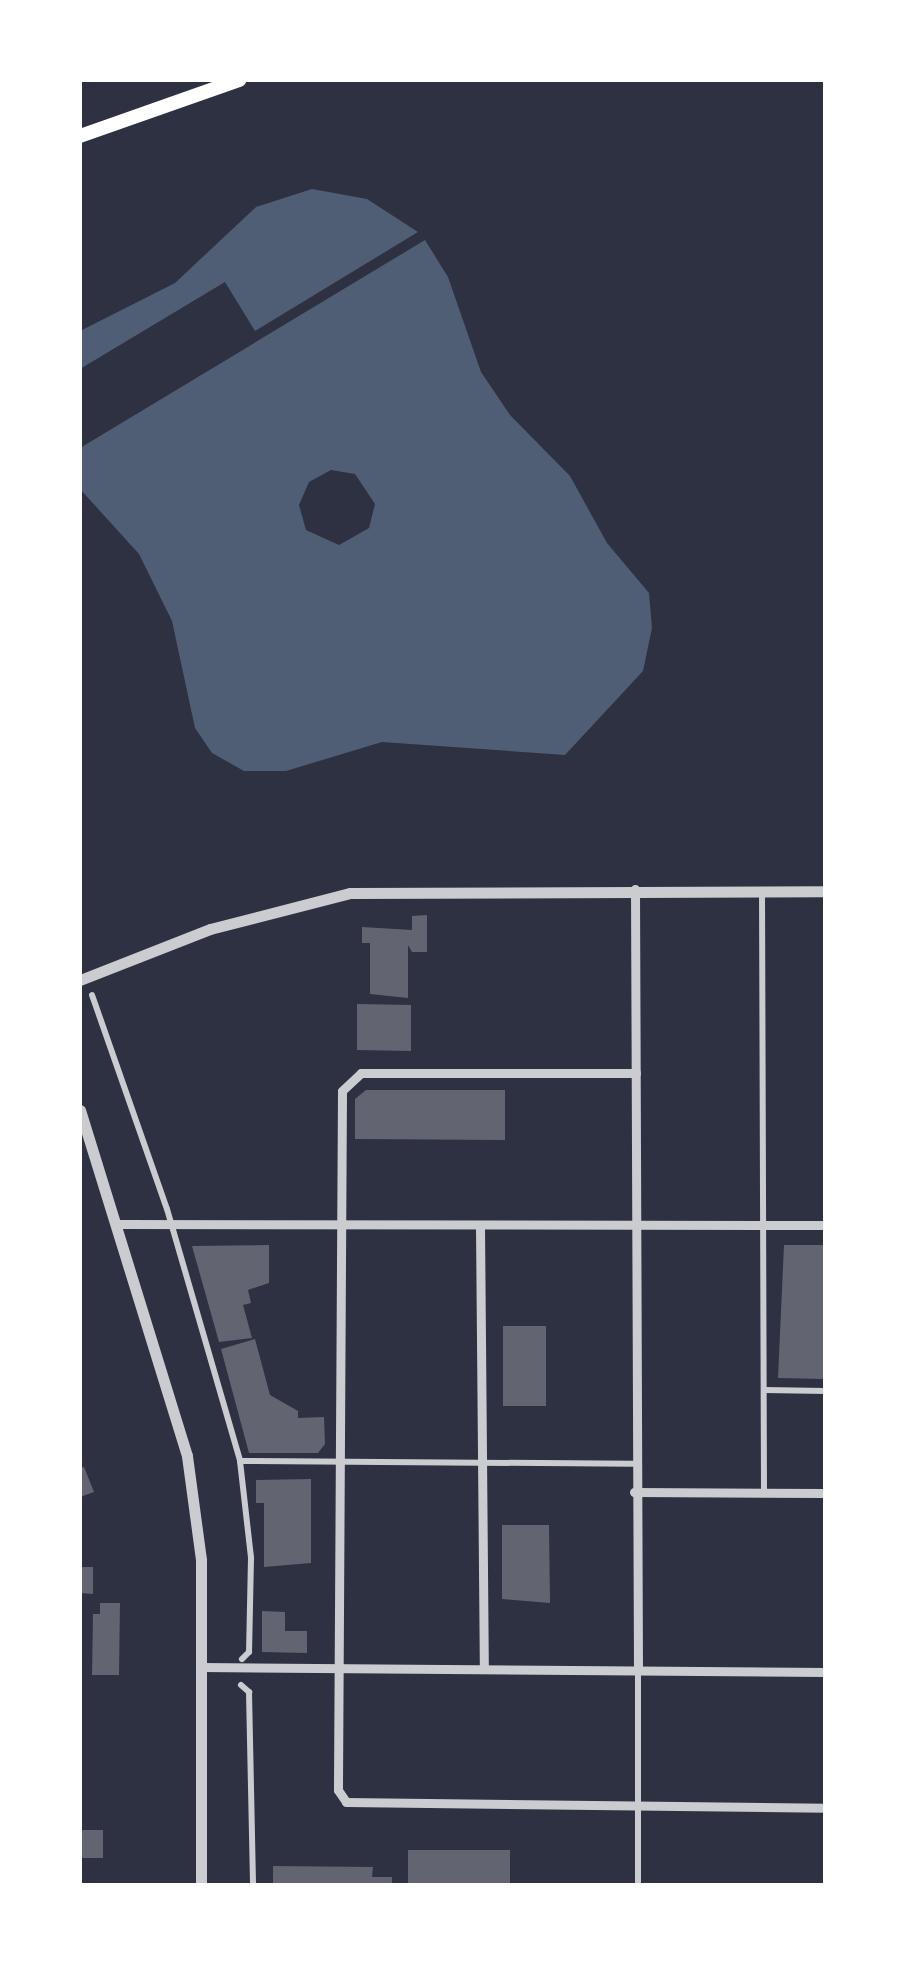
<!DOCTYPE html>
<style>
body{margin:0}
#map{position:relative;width:905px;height:1965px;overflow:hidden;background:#2d3142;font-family:Jost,sans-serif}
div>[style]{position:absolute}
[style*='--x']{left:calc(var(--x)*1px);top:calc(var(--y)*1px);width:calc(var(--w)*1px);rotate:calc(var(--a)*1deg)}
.water>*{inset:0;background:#4f5d75}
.building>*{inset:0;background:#626471}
.pedestrian>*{height:6px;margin:-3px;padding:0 3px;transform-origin:3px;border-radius:3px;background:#caccd0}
.minor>*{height:9px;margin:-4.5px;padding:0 4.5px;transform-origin:4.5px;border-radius:4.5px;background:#caccd0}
.tertiary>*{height:11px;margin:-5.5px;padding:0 5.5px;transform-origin:5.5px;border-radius:5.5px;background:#caccd0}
.primary>*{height:14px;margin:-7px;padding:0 7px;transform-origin:7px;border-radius:7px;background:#fff}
span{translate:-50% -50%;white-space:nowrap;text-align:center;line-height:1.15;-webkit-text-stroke:9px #fff;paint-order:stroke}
.frame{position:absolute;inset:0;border:82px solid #fff;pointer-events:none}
</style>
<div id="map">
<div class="water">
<div style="clip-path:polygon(312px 189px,367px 199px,418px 232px,255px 331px,225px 282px,80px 369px,80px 331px,175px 283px,256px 207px)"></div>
<div style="clip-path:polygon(evenodd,425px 240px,448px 277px,481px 372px,510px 415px,570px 476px,607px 543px,649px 593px,652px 628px,643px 671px,565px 755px,382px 742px,286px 771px,244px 771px,212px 753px,195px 728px,172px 621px,139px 554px,80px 489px,80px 448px,425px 240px,331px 470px,355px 474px,375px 504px,369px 528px,339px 545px,306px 530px,299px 505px,309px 482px,331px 470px)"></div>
</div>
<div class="building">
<div style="clip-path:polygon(427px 915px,427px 952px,412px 952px,408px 945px,408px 998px,370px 994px,370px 943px,362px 943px,362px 927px,412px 930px,412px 916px)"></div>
<div style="clip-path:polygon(357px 1004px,411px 1005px,411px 1051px,357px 1050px)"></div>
<div style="clip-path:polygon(366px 1090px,505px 1090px,505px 1140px,355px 1139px,355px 1099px)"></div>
<div style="clip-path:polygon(269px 1245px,269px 1283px,248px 1290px,251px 1303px,243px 1305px,252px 1338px,219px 1342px,192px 1246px)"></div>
<div style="clip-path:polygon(784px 1245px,825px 1245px,825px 1379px,778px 1378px)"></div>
<div style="clip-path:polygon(503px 1326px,546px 1326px,546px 1406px,503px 1406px)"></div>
<div style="clip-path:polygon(255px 1339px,270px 1395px,298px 1411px,298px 1418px,324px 1417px,325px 1444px,318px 1453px,249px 1453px,221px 1349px)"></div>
<div style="clip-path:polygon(84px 1467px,94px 1492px,80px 1497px,80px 1468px)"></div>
<div style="clip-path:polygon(311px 1479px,311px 1563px,264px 1567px,264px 1503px,256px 1503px,256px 1480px)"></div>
<div style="clip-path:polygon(502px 1525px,549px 1525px,550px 1603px,502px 1599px)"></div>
<div style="clip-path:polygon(80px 1567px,93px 1567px,93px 1594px,80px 1593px)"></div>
<div style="clip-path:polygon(100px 1603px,120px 1603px,119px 1675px,92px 1675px,93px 1614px,100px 1614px)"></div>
<div style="clip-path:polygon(262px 1611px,285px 1612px,285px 1631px,307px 1631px,307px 1653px,262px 1652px)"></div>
<div style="clip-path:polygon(80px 1830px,103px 1830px,103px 1858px,80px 1858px)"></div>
<div style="clip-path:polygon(408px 1850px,510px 1850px,510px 1885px,408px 1885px)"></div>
<div style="clip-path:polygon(273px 1866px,373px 1867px,372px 1877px,392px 1877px,392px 1885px,273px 1885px)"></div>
</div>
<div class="pedestrian">
<div style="--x:762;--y:890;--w:602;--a:89.81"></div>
<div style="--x:92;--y:995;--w:227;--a:70.7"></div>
<div style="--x:167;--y:1209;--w:262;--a:73.8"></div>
<div style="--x:240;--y:1461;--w:98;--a:83.5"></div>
<div style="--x:251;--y:1558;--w:94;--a:91.2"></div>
<div style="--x:249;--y:1652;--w:10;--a:135"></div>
<div style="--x:765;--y:1390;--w:60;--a:1"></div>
<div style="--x:240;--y:1461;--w:394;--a:0.4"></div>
<div style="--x:241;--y:1685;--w:11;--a:41"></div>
<div style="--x:249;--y:1692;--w:193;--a:88.8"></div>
<div style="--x:638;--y:1885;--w:215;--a:-90"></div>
</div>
<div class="minor">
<div style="--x:635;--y:889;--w:781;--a:89.78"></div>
<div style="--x:636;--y:1073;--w:275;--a:180"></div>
<div style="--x:361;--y:1073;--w:26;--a:137"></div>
<div style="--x:342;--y:1091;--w:699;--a:90.33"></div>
<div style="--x:338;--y:1790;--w:14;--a:56"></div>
<div style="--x:346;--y:1802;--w:479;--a:0.7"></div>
<div style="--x:120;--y:1224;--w:705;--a:0.08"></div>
<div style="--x:480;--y:1226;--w:443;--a:89.5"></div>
<div style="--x:634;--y:1492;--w:191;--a:0.3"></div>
<div style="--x:202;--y:1667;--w:623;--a:0.46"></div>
</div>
<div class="tertiary">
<div style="--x:80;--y:980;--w:140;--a:-21.4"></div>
<div style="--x:210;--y:929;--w:145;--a:-14.4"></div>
<div style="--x:350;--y:893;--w:475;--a:-0.2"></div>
<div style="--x:80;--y:1110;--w:362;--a:72.8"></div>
<div style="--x:187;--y:1456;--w:105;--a:82.3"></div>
<div style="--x:201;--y:1560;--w:325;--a:90"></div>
</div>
<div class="primary">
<div style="--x:80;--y:136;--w:169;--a:-19.4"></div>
</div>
<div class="frame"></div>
</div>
